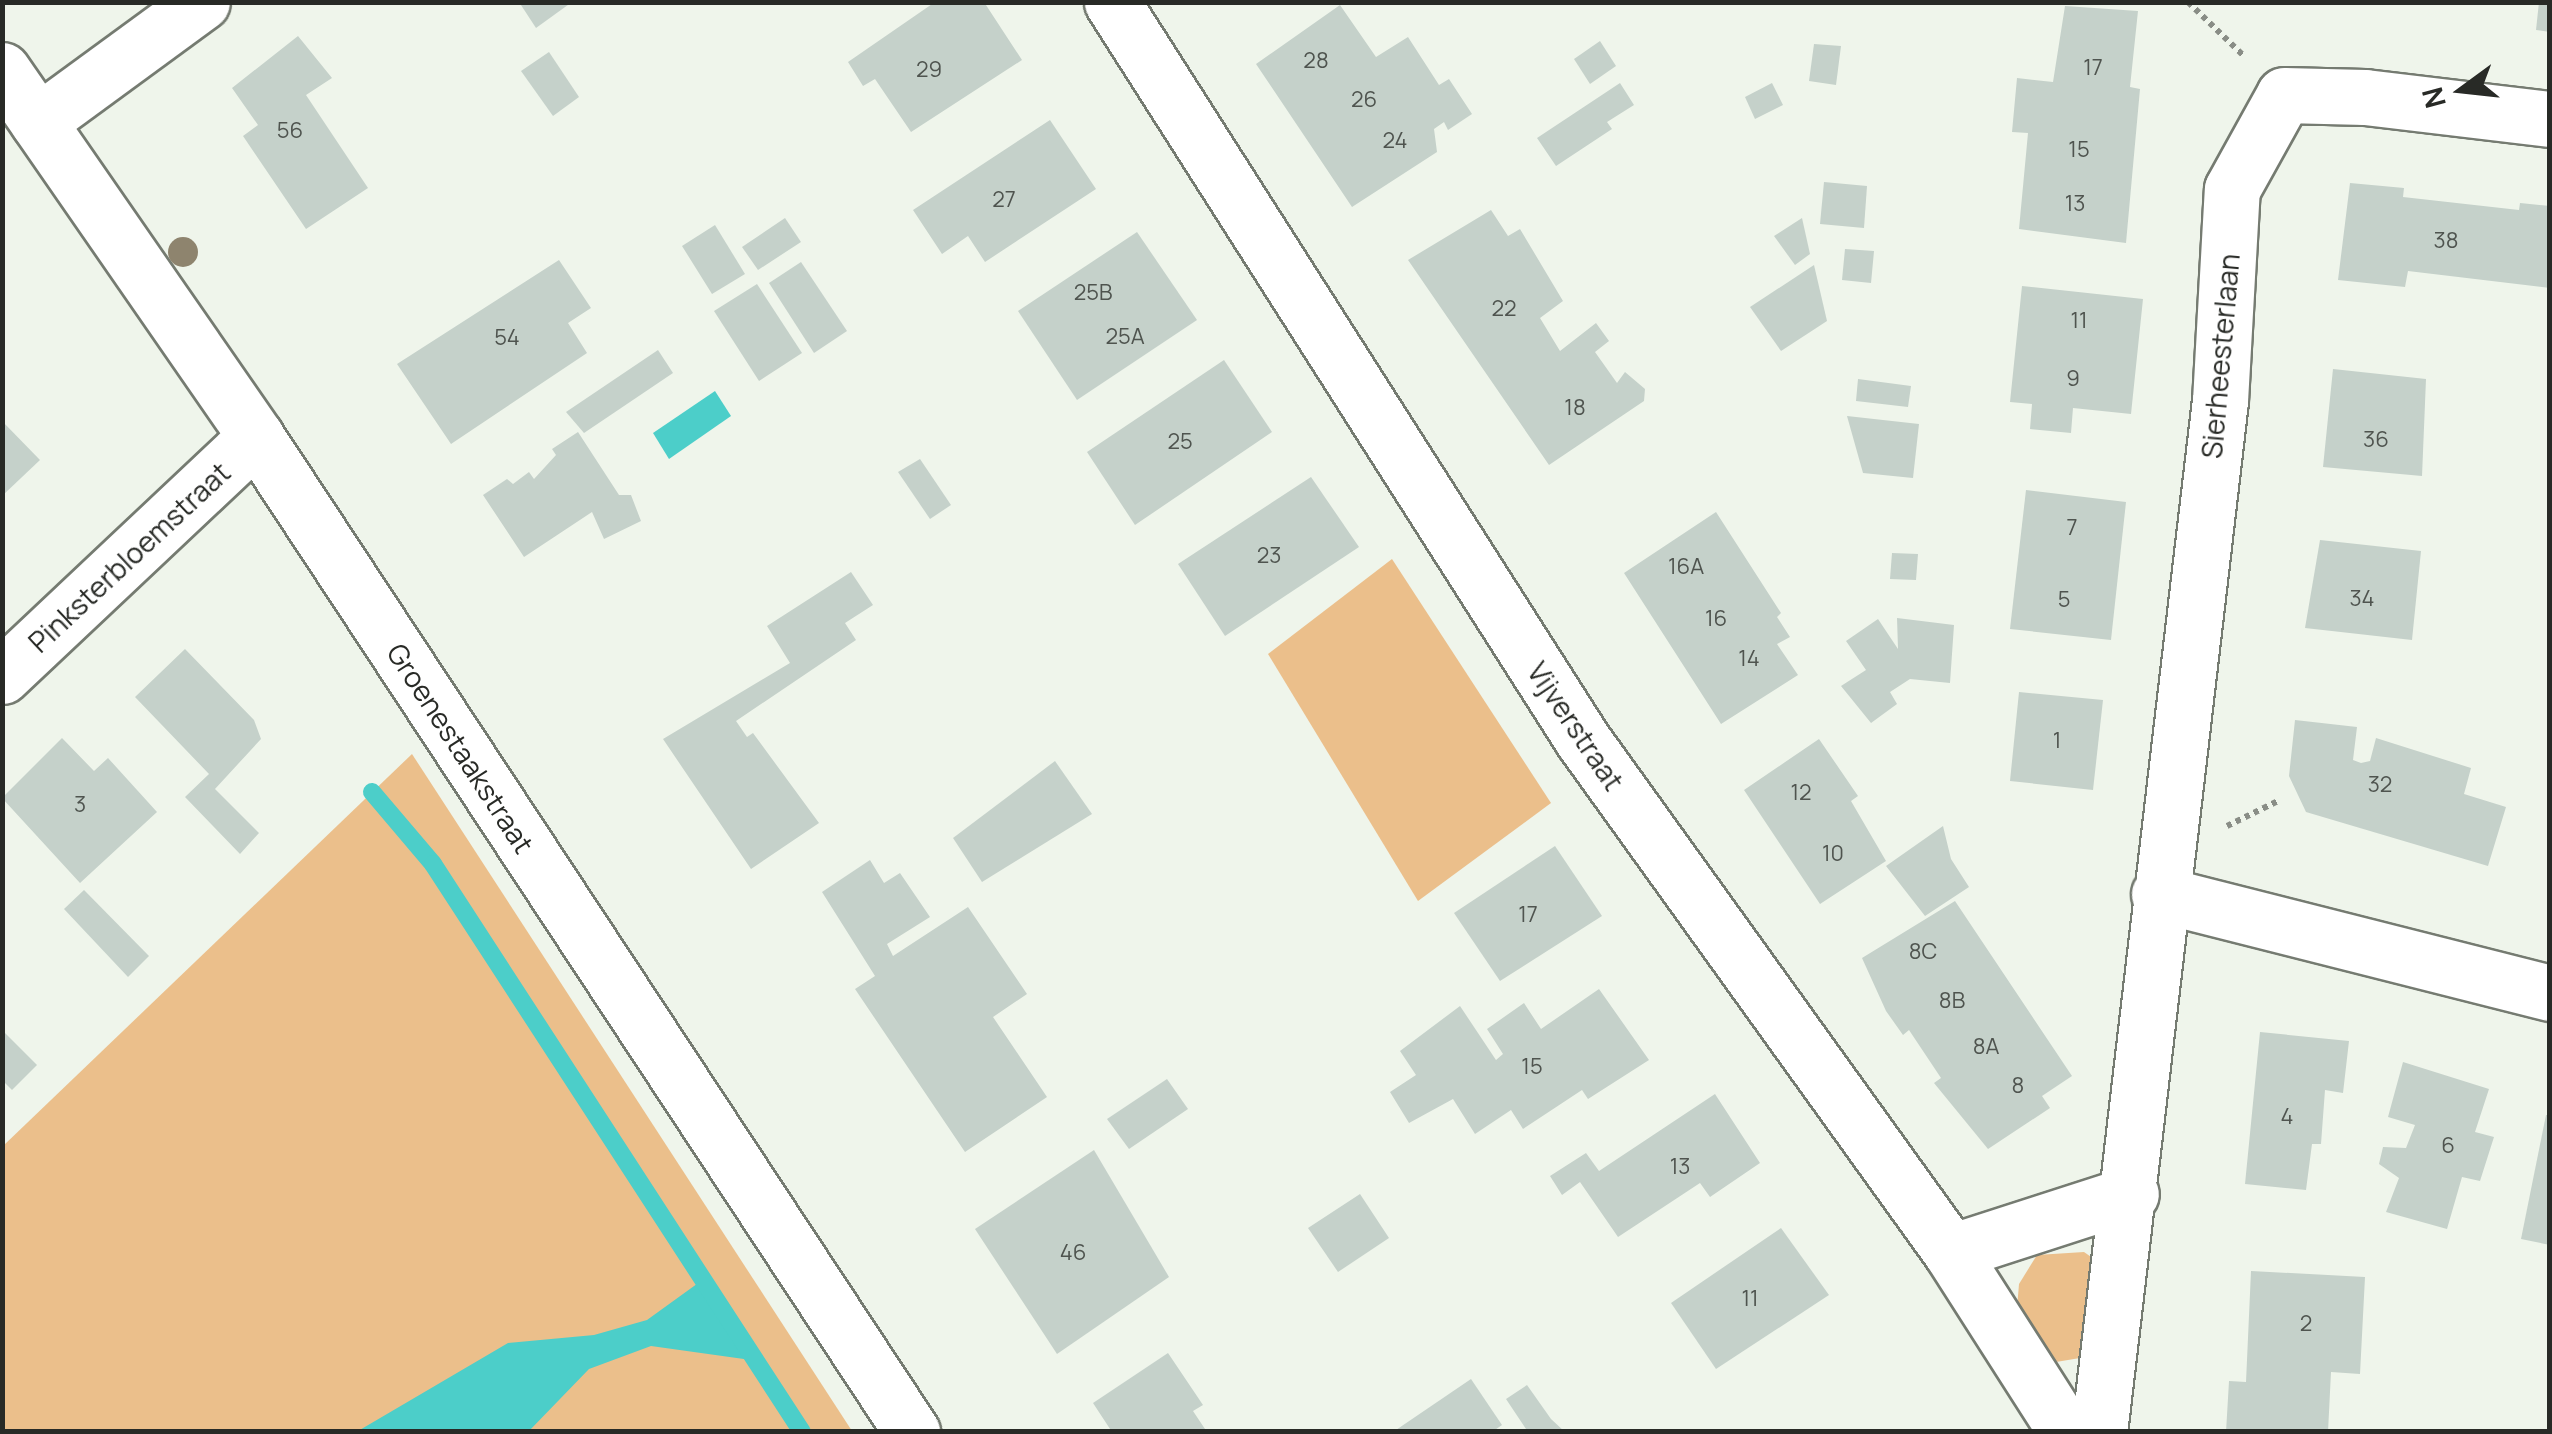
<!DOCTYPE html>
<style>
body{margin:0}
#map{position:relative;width:2552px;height:1434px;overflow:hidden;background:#eff5eb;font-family:Manrope,sans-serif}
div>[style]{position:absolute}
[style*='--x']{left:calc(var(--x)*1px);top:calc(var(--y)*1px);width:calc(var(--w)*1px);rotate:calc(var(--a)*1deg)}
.green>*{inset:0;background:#ebbf8b}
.water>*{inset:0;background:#4ccec9}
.stream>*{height:18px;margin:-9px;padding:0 9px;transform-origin:9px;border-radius:9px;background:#4ccec9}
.building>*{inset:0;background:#c5d1ca}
.path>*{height:6px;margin-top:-3px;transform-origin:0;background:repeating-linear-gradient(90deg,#898d86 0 5px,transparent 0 10px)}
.roads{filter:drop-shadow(2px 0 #757b71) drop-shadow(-2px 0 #757b71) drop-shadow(0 2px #757b71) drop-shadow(0 -2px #757b71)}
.minor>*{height:55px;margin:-27.5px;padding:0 27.5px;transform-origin:27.5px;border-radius:27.5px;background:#fff}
.tertiary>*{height:55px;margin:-27.5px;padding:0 27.5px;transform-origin:27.5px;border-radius:27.5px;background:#fff}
.trees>*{width:30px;height:30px;margin:-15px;border-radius:50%;background:#8e846e}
span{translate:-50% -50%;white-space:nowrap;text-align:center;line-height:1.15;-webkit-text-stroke:8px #fff;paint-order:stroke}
.number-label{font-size:22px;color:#4f544f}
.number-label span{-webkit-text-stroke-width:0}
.street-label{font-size:28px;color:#282a26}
.frame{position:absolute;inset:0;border:5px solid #282a26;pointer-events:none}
.north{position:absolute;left:2412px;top:40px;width:100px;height:100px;-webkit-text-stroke:8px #fff;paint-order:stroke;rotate:255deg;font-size:28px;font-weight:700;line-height:40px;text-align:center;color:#282a26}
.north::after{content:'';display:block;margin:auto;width:35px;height:45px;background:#282a26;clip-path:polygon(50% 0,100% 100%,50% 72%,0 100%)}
</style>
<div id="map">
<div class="green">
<div style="clip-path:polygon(1392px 559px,1551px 803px,1418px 901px,1268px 654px)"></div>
<div style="clip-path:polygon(412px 754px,852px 1431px,3px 1432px,3px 1146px)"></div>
<div style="clip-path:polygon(2084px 1252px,2107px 1268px,2080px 1358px,2056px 1362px,2017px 1308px,2019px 1284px,2037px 1255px)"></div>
</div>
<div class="water">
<div style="clip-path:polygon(715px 391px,731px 416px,669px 459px,653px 433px)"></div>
<div style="clip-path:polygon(701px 1281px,751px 1360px,651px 1346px,589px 1369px,529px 1431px,358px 1431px,508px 1343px,594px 1335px,647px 1320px)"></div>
</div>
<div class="stream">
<div style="--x:372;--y:792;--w:94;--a:49.7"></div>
<div style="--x:433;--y:864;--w:677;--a:56.99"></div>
</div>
<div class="building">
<div style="clip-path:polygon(519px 2px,572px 2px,536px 28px)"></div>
<div style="clip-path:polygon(935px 2px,984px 2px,1022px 60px,911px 132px,875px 79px,863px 86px,848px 62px)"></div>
<div style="clip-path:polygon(2539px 2px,2550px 2px,2550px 32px,2536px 30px)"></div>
<div style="clip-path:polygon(1340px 5px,1376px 57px,1408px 37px,1439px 85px,1449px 79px,1472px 114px,1448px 130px,1444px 122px,1434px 129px,1437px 152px,1352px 207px,1256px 64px)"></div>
<div style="clip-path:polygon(2065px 6px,2138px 11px,2130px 87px,2140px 89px,2126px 243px,2019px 229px,2028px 133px,2012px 132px,2017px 78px,2053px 82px)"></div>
<div style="clip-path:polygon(298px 36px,332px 78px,306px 95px,368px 188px,306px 229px,243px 136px,258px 125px,232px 88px)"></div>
<div style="clip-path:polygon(1600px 41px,1616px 66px,1590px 84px,1574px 59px)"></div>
<div style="clip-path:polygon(1814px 44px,1841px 46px,1836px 85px,1809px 81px)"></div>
<div style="clip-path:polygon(549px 52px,579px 97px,553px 116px,521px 71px)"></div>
<div style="clip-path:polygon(1620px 83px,1634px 105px,1607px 122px,1612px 129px,1556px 166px,1537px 138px)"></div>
<div style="clip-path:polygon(1772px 83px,1783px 105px,1755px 119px,1745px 97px)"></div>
<div style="clip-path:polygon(1050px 120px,1096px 189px,985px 262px,968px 236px,942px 254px,913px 210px)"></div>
<div style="clip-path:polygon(1824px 182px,1867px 186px,1864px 228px,1820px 224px)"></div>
<div style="clip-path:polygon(2350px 183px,2404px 188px,2403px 197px,2519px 210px,2520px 203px,2550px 206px,2550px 288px,2408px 271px,2405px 287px,2338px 280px)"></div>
<div style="clip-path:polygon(1491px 210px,1508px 236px,1520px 229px,1563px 301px,1540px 318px,1560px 351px,1596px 323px,1609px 341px,1595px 352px,1617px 383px,1625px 372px,1645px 389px,1644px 401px,1549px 465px,1408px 260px)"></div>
<div style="clip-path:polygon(785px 218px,801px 242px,758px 270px,742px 247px)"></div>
<div style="clip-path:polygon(1802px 218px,1810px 254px,1795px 265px,1774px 236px)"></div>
<div style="clip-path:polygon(715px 225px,745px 274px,712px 294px,682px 246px)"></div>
<div style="clip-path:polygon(1137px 232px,1197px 320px,1077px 400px,1018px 311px)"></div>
<div style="clip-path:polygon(1845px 249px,1874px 251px,1871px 283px,1842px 280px)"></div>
<div style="clip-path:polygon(559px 260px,591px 308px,568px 323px,587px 353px,451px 444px,397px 364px)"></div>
<div style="clip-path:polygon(801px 262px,847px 331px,814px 353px,769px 283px)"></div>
<div style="clip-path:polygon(1814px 265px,1827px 321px,1781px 351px,1750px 307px)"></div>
<div style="clip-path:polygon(757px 284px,802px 353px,759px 381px,714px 311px)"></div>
<div style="clip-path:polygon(2022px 286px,2143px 299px,2131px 414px,2073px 408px,2071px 433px,2030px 429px,2032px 404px,2010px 402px)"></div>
<div style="clip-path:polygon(658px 350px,673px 373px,584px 433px,566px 412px)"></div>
<div style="clip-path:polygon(1224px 360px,1272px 432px,1135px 525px,1087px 452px)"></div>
<div style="clip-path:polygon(2333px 369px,2426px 379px,2422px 476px,2323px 467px)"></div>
<div style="clip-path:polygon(1858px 379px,1911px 386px,1908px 407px,1856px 401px)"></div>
<div style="clip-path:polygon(1847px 416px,1919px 424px,1913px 478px,1863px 473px)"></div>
<div style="clip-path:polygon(2px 421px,40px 460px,2px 496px)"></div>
<div style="clip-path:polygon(578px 432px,619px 495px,631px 495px,641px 521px,604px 539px,592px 512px,524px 557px,483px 495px,507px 479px,513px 484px,529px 472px,534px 479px,556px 455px,552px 449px)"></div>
<div style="clip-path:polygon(920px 459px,951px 505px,930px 519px,898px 472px)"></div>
<div style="clip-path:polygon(1311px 477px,1359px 547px,1225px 636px,1178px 564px)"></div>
<div style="clip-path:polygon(2026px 490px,2126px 502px,2111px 640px,2010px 629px)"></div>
<div style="clip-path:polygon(1716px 512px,1781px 613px,1777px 617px,1790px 637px,1777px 644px,1798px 675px,1721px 724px,1624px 573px)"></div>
<div style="clip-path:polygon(2320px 540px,2421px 551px,2412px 640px,2305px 628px)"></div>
<div style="clip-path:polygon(1892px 553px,1918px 554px,1916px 580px,1890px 579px)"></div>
<div style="clip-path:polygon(851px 572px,873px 605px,845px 623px,856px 640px,736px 721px,747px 737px,753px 733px,819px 823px,751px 869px,663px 739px,790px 663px,767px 626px)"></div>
<div style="clip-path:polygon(1897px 618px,1954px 625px,1950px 683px,1910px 679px,1890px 692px,1897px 704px,1871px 723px,1841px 686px,1866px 670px,1846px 641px,1878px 619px,1898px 649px)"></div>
<div style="clip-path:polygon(185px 649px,254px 720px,261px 739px,215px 789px,259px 833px,240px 854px,185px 797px,209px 774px,135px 697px)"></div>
<div style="clip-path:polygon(2019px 692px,2103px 700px,2093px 790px,2010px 781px)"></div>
<div style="clip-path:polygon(2295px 720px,2357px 727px,2353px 760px,2361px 763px,2370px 761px,2376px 738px,2471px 768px,2464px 794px,2506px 807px,2488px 866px,2306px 812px,2289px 776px)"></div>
<div style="clip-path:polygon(62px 738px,94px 771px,108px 758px,157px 812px,80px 883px,2px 798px)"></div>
<div style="clip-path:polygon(1819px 739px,1858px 796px,1851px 801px,1886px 861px,1820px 904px,1744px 790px)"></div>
<div style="clip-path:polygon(1055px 761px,1092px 814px,982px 882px,953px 838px)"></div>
<div style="clip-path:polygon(1943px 826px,1951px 859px,1969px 887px,1925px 916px,1886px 866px)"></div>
<div style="clip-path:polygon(1555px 846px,1602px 916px,1500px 981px,1454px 913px)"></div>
<div style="clip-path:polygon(870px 860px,884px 883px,900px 873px,930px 917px,887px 944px,893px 956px,968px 907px,1027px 994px,993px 1017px,1047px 1097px,965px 1152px,855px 989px,875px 976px,822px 892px)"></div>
<div style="clip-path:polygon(84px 890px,149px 956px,128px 977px,64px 909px)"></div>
<div style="clip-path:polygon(1955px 901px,2072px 1076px,2042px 1096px,2050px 1108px,1988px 1149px,1934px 1083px,1941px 1078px,1909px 1030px,1903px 1035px,1886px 1011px,1862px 958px)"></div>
<div style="clip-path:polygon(1599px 989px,1649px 1060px,1588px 1099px,1582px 1090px,1523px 1129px,1511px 1110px,1475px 1134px,1453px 1099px,1409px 1123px,1390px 1092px,1416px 1075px,1400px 1051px,1460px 1006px,1496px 1060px,1503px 1054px,1487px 1029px,1524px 1003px,1541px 1029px)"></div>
<div style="clip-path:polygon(2px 1030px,37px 1065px,12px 1090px,2px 1080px)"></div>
<div style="clip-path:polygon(2260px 1032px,2349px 1041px,2343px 1093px,2325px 1090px,2321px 1144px,2312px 1144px,2306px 1190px,2245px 1184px)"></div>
<div style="clip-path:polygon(2403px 1062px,2489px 1089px,2475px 1132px,2494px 1137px,2480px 1181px,2462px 1177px,2447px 1229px,2386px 1212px,2399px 1178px,2379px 1164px,2383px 1147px,2406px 1148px,2415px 1125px,2388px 1117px)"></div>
<div style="clip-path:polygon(1167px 1079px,1188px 1109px,1129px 1149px,1107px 1119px)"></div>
<div style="clip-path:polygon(1715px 1094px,1760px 1163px,1710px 1197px,1700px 1183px,1618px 1237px,1580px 1182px,1562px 1195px,1550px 1176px,1586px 1153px,1599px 1171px)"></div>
<div style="clip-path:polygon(2546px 1115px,2550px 1115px,2550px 1245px,2521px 1239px)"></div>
<div style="clip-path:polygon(1094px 1150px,1169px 1277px,1057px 1354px,975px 1229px)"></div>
<div style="clip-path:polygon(1360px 1194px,1389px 1238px,1338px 1272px,1308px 1228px)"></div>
<div style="clip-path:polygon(1781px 1228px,1829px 1295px,1716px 1369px,1671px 1303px)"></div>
<div style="clip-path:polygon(2251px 1271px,2365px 1277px,2360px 1374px,2331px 1372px,2328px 1432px,2226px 1432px,2229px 1381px,2246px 1382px)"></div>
<div style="clip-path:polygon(1168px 1353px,1203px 1405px,1193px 1411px,1207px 1432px,1112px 1432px,1093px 1403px)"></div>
<div style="clip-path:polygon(1471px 1379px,1502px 1425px,1492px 1432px,1393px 1432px)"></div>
<div style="clip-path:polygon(1527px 1385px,1551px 1419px,1565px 1432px,1528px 1432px,1506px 1399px)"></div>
</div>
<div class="path">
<div style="--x:2188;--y:2;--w:79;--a:44"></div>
<div style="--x:2227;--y:826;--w:59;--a:-26.1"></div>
</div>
<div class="roads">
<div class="minor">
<div style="--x:1112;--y:2;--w:874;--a:57.47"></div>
<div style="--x:1582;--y:739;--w:632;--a:54.27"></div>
<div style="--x:1951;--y:1252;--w:214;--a:57.4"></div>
<div style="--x:38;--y:122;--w:203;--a:-36.2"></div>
<div style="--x:2;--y:676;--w:349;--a:-43.3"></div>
<div style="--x:2159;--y:894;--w:403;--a:14.2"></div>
<div style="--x:1951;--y:1252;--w:189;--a:-17.9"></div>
<div style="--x:2099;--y:1432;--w:1038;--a:-83.31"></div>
<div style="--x:2220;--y:401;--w:212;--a:-86.8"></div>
<div style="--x:2232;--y:189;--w:107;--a:-61"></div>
<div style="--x:2284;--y:95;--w:81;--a:1.4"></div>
<div style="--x:2365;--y:97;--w:186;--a:6.8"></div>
</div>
<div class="tertiary">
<div style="--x:2;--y:70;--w:446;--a:55.3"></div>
<div style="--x:256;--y:437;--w:1192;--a:56.6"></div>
</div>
</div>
<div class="trees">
<div style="left:183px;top:252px"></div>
</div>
<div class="number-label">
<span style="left:1316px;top:61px">28</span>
<span style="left:2093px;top:68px">17</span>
<span style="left:929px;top:70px">29</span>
<span style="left:1364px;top:100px">26</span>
<span style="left:290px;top:131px">56</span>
<span style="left:1395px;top:141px">24</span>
<span style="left:2079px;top:150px">15</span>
<span style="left:1004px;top:200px">27</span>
<span style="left:2075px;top:204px">13</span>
<span style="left:2446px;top:241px">38</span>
<span style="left:1093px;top:293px">25B</span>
<span style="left:1504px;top:309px">22</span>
<span style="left:2079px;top:321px">11</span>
<span style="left:1125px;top:337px">25A</span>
<span style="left:507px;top:338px">54</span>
<span style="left:2073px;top:379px">9</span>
<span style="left:1575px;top:408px">18</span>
<span style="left:2376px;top:440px">36</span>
<span style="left:1180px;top:442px">25</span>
<span style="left:2072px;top:528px">7</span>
<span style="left:1269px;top:556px">23</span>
<span style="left:1686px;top:567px">16A</span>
<span style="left:2362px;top:599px">34</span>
<span style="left:2064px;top:600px">5</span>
<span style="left:1716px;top:619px">16</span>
<span style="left:1749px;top:659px">14</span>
<span style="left:2057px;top:741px">1</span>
<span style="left:2380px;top:785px">32</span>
<span style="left:1801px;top:793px">12</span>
<span style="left:80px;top:805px">3</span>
<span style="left:1833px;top:854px">10</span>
<span style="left:1528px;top:915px">17</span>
<span style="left:1923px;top:952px">8C</span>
<span style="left:1952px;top:1001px">8B</span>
<span style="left:1986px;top:1047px">8A</span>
<span style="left:1532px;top:1067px">15</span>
<span style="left:2018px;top:1086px">8</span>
<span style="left:2287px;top:1117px">4</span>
<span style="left:2448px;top:1146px">6</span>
<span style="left:1680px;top:1167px">13</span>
<span style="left:1073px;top:1253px">46</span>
<span style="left:1750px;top:1299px">11</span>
<span style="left:2306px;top:1324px">2</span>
</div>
<div class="street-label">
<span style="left:2220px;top:356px;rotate:-85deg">Sierheesterlaan</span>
<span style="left:129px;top:557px;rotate:-43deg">Pinksterbloemstraat</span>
<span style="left:1576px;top:726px;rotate:56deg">Vijverstraat</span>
<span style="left:461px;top:748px;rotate:57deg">Groenestaakstraat</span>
</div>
<div class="frame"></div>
<div class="north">N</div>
</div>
